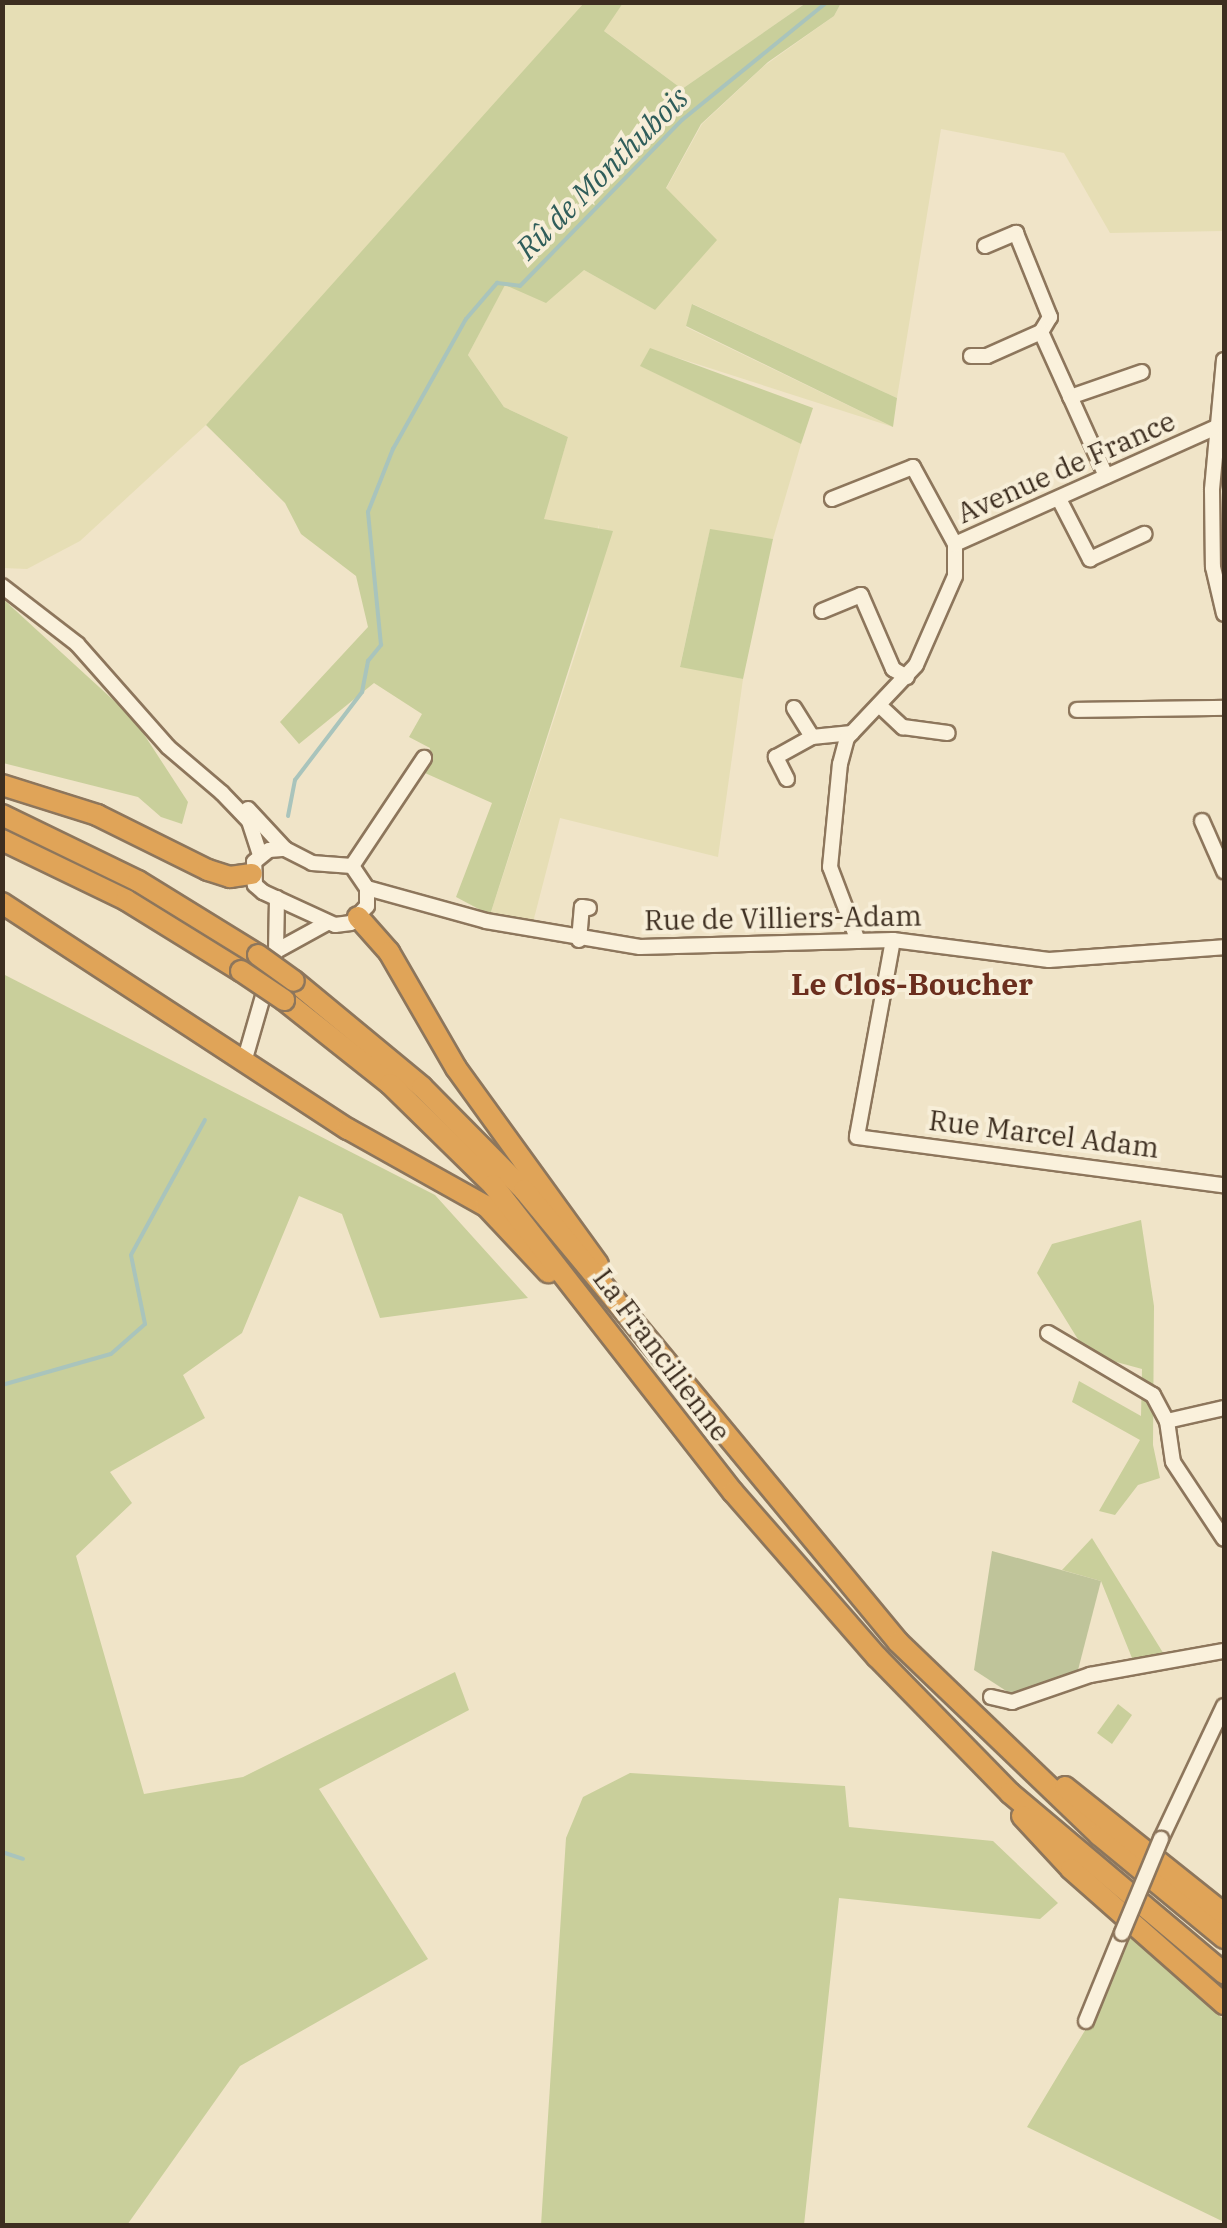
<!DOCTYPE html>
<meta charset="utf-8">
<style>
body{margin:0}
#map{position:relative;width:1227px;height:2228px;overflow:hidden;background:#f0e4c8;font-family:"IBM Plex Serif",serif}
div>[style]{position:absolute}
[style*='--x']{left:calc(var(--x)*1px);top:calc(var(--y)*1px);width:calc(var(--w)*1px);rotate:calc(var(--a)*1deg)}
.farmland>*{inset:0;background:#e6deb5}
.green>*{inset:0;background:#c9cf9b}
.cemetery>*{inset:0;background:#bfc49a}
.stream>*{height:4px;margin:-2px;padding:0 2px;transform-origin:2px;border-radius:2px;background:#a9c4bc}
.roads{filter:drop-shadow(2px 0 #8d765c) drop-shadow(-2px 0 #8d765c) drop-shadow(0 2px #8d765c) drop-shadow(0 -2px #8d765c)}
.minor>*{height:14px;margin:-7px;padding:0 7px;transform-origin:7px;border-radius:7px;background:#faf1dc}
.highway>*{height:20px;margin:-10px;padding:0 10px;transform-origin:10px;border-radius:10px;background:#e0a458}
.bridges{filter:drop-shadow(2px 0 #8d765c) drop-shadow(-2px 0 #8d765c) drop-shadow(0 2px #8d765c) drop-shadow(0 -2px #8d765c)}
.minor-bridge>*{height:14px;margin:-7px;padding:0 7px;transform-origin:7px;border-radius:7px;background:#faf1dc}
.highway-bridge>*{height:20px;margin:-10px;padding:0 10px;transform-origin:10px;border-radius:10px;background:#e0a458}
span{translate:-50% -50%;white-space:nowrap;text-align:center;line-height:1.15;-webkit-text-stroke:8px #f7eed8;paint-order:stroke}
.street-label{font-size:28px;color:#3d2e20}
.water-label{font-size:30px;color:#2f5d5a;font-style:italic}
.neighbourhood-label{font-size:30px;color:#6b2e1e;font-weight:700}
.frame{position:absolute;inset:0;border:5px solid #3d2e20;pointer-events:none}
</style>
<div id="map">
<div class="farmland">
<div style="clip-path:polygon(3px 3px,588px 3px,206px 425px,80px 541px,27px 569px,3px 568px)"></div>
<div style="clip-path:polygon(623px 3px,806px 3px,682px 89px,603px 30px)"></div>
<div style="clip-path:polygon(841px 3px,1224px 3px,1224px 231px,1110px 233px,1064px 153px,941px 129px,897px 398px,693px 304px,686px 327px,893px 427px,650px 349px,641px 366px,801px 444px,773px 539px,710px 530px,680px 666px,743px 679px,718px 857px,560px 818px,531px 930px,490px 915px,589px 612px,599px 525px,596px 532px,543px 519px,568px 437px,504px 407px,468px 355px,505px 284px,584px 270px,655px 310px,666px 189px,702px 124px,764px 66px,834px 16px)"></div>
</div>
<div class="green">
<div style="clip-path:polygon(584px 3px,623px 3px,604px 31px,682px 89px,806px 3px,841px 3px,834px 16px,768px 62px,701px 124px,666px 188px,717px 240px,655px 310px,584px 270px,546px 303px,505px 285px,468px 355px,504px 407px,568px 437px,544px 519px,613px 531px,490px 915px,456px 897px,492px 803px,425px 773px,430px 748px,409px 737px,422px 714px,374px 683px,299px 744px,280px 722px,368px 627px,356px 576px,301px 534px,285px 503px,206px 425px)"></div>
<div style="clip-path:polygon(692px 304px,897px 398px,893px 427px,686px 326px)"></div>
<div style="clip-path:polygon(650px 348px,813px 408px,801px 444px,640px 366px)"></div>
<div style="clip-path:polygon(710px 529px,773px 539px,743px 679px,680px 667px)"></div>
<div style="clip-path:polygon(3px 599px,134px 719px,188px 802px,182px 824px,161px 817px,138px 797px,3px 763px)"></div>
<div style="clip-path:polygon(3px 974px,435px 1195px,528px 1298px,380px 1318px,342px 1214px,299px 1196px,242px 1333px,183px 1375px,205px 1418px,110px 1472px,132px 1503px,76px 1556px,144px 1794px,243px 1777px,455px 1672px,469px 1710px,319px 1789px,428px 1959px,240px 2066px,127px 2225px,3px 2225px)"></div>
<div style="clip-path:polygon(1141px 1220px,1154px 1306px,1153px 1445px,1160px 1478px,1138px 1485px,1115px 1515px,1099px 1511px,1140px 1440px,1072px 1402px,1079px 1381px,1141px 1416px,1142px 1369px,1087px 1354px,1037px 1273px,1052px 1244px)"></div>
<div style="clip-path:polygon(1092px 1538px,1170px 1664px,1136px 1668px,1101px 1581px,1062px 1570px)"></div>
<div style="clip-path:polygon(1118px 1704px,1132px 1715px,1112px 1744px,1097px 1733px)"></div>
<div style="clip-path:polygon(630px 1773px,845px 1786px,849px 1827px,993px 1841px,1058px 1903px,1040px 1919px,839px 1898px,804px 2225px,541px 2225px,566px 1838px,583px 1797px)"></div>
<div style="clip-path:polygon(1129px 1927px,1224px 2020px,1224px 2222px,1027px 2127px,1102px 2002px)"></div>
</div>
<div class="cemetery">
<div style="clip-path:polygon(992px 1551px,1101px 1581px,1077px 1674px,1014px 1696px,974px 1670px)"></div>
</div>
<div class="stream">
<div style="--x:288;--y:816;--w:37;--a:-79"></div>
<div style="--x:295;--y:780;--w:111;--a:-52.7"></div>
<div style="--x:362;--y:692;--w:32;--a:-79"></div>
<div style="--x:368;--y:661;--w:21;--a:-51"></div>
<div style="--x:381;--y:645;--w:134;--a:-95.6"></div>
<div style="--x:368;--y:512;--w:68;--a:-68.4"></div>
<div style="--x:393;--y:449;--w:149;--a:-60.7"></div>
<div style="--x:466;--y:319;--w:48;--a:-49.3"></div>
<div style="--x:497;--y:283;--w:23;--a:7"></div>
<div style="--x:520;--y:286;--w:232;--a:-45.7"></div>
<div style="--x:682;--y:120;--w:187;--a:-39.1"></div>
<div style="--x:2;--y:1385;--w:113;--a:-15.9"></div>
<div style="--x:111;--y:1354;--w:45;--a:-41.4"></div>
<div style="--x:145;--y:1324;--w:70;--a:-101.5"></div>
<div style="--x:131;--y:1255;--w:154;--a:-61.3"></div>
<div style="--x:2;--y:1852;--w:22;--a:18"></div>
</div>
<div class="roads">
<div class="minor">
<div style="--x:985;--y:246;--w:34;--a:-23"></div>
<div style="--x:1016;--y:233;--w:91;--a:68"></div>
<div style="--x:1050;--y:317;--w:17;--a:121"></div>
<div style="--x:1041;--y:332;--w:158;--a:65.7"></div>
<div style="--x:971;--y:356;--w:16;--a:0"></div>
<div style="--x:987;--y:356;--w:59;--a:-24"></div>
<div style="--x:1224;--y:360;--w:131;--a:95.3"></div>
<div style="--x:1212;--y:490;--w:77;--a:89.3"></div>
<div style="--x:1213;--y:567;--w:48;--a:76.8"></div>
<div style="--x:1070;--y:397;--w:76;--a:-19.1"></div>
<div style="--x:832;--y:499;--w:87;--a:-21.6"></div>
<div style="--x:913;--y:467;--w:88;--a:61.4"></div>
<div style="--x:1059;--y:499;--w:68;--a:62.7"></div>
<div style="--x:1090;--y:559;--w:60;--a:-24.8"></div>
<div style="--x:2;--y:586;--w:95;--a:37.7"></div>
<div style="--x:77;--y:644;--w:137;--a:48.5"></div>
<div style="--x:168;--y:747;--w:71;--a:40.4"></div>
<div style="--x:222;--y:793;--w:39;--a:46"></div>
<div style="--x:249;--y:821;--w:35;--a:72"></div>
<div style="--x:822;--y:611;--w:42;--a:-22.3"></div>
<div style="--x:861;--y:595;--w:81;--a:66.6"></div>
<div style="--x:893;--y:669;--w:16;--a:30"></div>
<div style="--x:879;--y:705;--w:33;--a:43"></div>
<div style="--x:903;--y:727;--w:45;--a:7.6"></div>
<div style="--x:794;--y:708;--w:34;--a:58"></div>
<div style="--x:812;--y:737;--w:40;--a:-5.7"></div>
<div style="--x:1077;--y:710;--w:147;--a:-0.8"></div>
<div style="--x:787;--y:779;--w:25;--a:-117"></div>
<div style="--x:776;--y:757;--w:41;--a:-29.1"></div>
<div style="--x:248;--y:809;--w:54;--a:47.2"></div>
<div style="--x:1202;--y:821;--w:55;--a:66.3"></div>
<div style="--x:285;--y:849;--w:30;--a:27"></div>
<div style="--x:312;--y:863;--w:40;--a:4.3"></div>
<div style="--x:352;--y:866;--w:27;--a:56"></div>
<div style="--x:367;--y:888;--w:18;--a:90"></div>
<div style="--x:367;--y:906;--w:23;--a:133"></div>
<div style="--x:351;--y:923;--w:16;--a:173"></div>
<div style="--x:335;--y:925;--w:79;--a:-155.4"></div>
<div style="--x:263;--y:892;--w:11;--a:-139"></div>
<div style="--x:255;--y:885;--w:23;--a:-92"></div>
<div style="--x:254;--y:862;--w:19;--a:-39"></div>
<div style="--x:269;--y:850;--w:16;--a:-4"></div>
<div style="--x:352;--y:866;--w:130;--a:-56.3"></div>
<div style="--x:367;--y:888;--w:123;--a:15.5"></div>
<div style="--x:486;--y:921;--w:156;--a:9.6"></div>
<div style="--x:640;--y:947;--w:253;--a:-1.6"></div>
<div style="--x:893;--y:940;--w:157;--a:7.3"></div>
<div style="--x:1049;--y:960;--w:175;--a:-4.2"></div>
<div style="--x:579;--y:940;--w:33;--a:-85"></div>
<div style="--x:582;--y:907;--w:7;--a:8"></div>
<div style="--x:893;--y:940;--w:200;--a:100.4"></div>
<div style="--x:857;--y:1137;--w:370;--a:7.5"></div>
<div style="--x:858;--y:941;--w:79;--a:-110.7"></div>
<div style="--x:830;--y:867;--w:103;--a:-84.5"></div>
<div style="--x:840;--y:764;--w:27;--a:-75"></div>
<div style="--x:847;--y:738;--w:100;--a:-46.6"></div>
<div style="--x:916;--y:665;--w:97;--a:-66.3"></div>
<div style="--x:955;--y:576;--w:32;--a:-90"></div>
<div style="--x:955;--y:544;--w:284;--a:-24.1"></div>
<div style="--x:276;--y:951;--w:58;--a:-28.8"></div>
<div style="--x:244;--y:1062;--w:116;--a:-73.9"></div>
<div style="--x:276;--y:951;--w:53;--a:-88.9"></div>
<div style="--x:1048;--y:1333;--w:122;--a:30.6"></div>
<div style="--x:1153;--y:1395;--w:30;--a:62"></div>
<div style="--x:1167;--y:1421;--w:41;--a:81.7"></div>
<div style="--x:1173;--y:1462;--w:92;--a:56.5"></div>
<div style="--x:1167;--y:1421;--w:58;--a:-12.8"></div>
<div style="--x:991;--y:1697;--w:22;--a:13"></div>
<div style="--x:1012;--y:1702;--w:83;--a:-19.1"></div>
<div style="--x:1090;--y:1675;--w:136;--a:-10.2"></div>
<div style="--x:1161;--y:1839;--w:147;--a:-64.7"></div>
<div style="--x:1086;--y:2021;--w:95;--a:-67.8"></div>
</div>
<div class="highway">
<div style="--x:2;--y:785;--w:100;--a:17.5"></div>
<div style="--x:97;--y:815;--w:124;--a:26.4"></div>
<div style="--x:208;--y:870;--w:23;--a:18"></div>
<div style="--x:230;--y:877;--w:22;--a:-8"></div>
<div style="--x:2;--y:815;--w:151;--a:25.9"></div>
<div style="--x:138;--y:881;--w:141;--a:31.7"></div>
<div style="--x:2;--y:840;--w:138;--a:25.8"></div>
<div style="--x:126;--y:900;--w:135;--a:31.7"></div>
<div style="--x:2;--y:903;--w:413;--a:33.2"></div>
<div style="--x:348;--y:1129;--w:158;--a:29.2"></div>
<div style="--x:486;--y:1206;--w:91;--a:46.8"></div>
<div style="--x:358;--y:917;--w:47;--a:48.5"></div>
<div style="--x:389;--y:952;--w:134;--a:60"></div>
<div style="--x:456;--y:1068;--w:242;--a:54.1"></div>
<div style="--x:294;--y:981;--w:166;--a:39.6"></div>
<div style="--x:422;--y:1087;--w:145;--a:45.3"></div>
<div style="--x:524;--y:1190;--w:587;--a:50.39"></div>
<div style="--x:898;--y:1642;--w:279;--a:43.8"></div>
<div style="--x:1099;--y:1835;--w:162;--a:39.5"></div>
<div style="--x:284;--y:1000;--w:135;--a:38.4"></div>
<div style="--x:390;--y:1084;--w:144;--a:44.4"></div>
<div style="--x:493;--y:1185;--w:390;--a:52"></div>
<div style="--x:733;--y:1492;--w:219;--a:48.9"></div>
<div style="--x:877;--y:1657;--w:190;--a:45.6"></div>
<div style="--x:1010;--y:1793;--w:280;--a:40.1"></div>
<div style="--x:1065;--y:1787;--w:203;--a:38.6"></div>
<div style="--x:1022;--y:1816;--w:72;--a:47.2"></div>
<div style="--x:1071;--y:1869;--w:204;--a:41.4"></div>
</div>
</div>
<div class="bridges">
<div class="minor-bridge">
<div style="--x:1122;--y:1933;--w:102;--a:-67.5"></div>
</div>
<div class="highway-bridge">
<div style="--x:258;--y:955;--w:44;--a:35.8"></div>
<div style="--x:241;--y:971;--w:52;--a:34"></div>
</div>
</div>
<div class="street-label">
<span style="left:1066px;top:467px;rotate:-24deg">Avenue de France</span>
<span style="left:783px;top:918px;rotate:-1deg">Rue de Villiers-Adam</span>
<span style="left:1044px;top:1134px;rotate:7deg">Rue Marcel Adam</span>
<span style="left:662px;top:1355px;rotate:53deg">La Francilienne</span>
</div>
<div class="water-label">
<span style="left:602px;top:173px;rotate:-45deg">Rû de Monthubois</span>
</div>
<div class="neighbourhood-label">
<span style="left:912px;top:984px">Le Clos-Boucher</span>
</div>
<div class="frame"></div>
</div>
